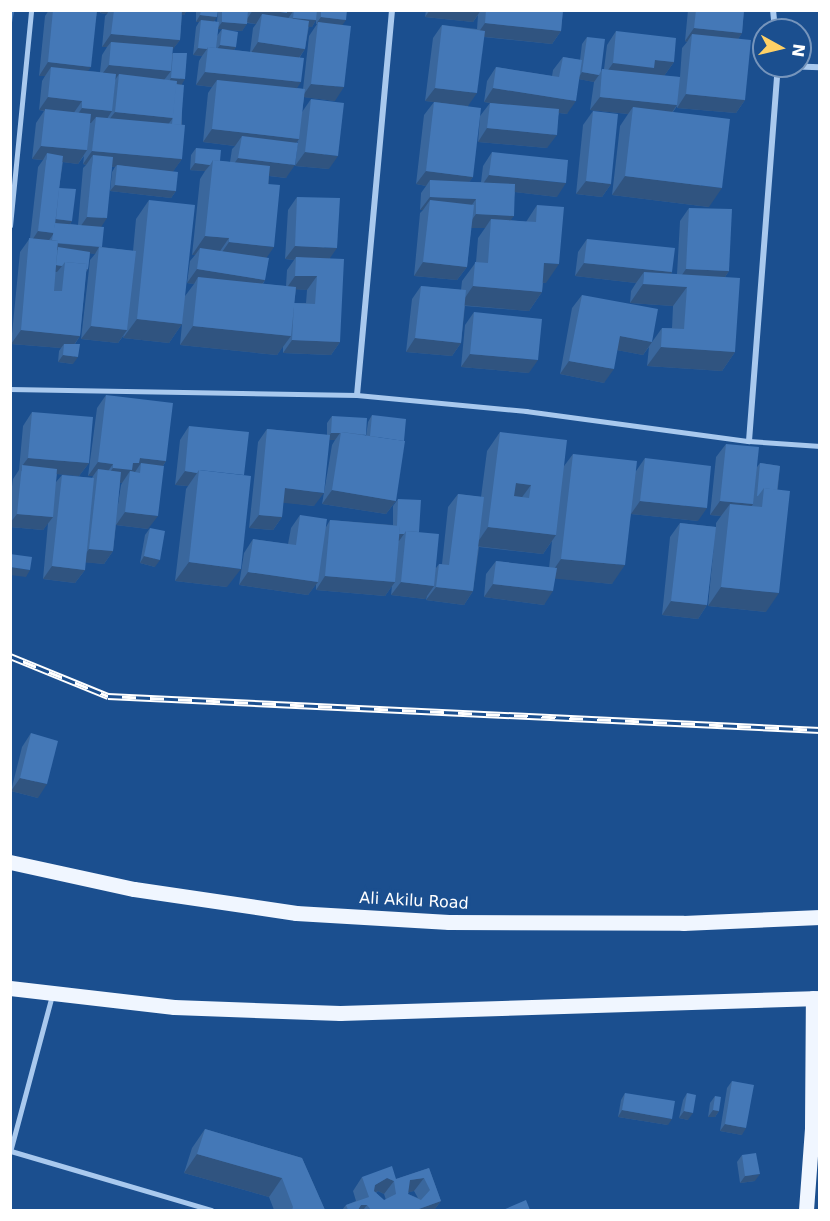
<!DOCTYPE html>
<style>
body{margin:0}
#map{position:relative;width:830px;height:1221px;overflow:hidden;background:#1b4f8f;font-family:"DejaVu Sans",sans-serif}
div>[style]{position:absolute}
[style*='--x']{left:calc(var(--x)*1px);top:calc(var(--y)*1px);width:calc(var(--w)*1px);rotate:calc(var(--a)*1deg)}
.lane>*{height:4.5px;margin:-2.25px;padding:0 2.25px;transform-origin:2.25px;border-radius:2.25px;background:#a9c9ee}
.street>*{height:6px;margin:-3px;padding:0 3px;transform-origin:3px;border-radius:3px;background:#a9c9ee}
.primary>*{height:15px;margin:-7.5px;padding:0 7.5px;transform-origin:7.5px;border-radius:7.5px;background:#f0f6ff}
.rail>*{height:7px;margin-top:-3.5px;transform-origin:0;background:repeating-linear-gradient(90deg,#1b4f8f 0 14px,#fff 0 28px);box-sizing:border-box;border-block:2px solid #fff}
.wall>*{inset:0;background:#3a679d}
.shaded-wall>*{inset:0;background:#305480}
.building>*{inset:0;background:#4478b7}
span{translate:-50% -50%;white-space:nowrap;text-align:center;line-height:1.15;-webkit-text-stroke:6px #1b4f8f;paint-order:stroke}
.street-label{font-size:16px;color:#fff}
.frame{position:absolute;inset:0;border:12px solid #fff;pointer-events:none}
.north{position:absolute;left:752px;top:18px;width:60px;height:60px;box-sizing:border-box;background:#1b4f8f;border:2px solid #7695bc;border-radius:50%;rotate:98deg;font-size:16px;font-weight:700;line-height:24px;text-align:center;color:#fff}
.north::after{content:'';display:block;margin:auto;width:21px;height:27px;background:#ffd166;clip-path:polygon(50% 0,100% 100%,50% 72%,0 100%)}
</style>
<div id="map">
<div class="lane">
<div style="--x:10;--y:226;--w:217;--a:-84.4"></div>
<div style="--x:10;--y:389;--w:347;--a:1"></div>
<div style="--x:357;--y:395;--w:170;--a:5.4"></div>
<div style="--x:526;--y:411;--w:225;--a:7.7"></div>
<div style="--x:749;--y:441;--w:71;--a:4"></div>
<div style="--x:11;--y:1151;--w:209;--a:16.4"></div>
<div style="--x:10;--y:1152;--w:163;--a:-75"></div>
</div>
<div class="street">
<div style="--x:773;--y:10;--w:20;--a:84"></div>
<div style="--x:783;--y:66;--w:37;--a:2"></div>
<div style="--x:357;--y:395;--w:387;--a:-84.8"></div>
<div style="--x:749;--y:441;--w:376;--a:-85.6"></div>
</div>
<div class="primary">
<div style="--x:10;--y:862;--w:127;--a:12.3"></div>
<div style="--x:134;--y:889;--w:164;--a:8.4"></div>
<div style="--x:296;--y:913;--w:153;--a:3.4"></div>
<div style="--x:449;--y:922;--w:234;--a:0.2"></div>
<div style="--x:683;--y:923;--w:137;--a:-2.5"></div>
<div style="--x:10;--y:988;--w:165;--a:6.6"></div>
<div style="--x:174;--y:1007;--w:166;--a:2.1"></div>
<div style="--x:340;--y:1013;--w:480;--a:-1.8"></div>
<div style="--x:806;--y:1210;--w:82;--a:-85.8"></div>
<div style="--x:812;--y:1128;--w:130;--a:-89.6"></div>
</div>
<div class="rail">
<div style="--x:10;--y:656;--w:106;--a:22.2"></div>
<div style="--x:108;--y:696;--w:713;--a:2.73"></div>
</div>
<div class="wall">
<div style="clip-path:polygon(evenodd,49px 10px,97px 10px,88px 71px,100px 72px,102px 55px,107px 47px,102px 47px,105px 16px,107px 14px,100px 13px,100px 10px,187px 10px,184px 15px,182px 14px,180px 40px,172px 50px,172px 54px,173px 53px,182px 85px,182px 159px,173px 171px,176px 191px,171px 198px,110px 191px,112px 172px,115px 167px,112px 167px,101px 227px,102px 247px,133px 251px,136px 219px,149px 200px,185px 296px,194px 284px,187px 283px,190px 261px,195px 255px,192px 255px,200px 179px,205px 171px,190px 170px,191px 155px,196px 148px,220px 161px,230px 162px,232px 149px,235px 146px,203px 142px,208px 93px,212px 87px,196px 85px,199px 61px,202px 56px,193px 55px,196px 27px,199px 22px,196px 22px,196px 10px,218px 10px,214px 21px,217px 22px,218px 10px,347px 10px,342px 25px,335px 101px,304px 97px,302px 112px,311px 99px,329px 169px,295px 166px,298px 140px,297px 143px,286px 178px,269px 176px,265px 280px,263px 284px,286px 286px,287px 270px,294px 260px,285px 259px,288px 210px,297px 197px,330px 258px,340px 342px,331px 355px,283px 353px,283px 346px,277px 355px,180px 345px,182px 324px,169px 343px,123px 338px,124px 335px,118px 343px,81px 339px,90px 260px,95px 254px,90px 253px,88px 269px,86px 272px,80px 336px,75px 344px,73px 364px,58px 362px,59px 351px,61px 348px,11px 344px,20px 252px,30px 238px,38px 167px,43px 160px,32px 159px,36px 123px,44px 111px,39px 110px,42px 81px,45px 76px,39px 76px,45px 16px,49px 10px,316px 20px,316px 24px,317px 24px,309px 36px,303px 89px,297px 88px,300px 57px,305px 49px,309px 26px,312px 27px,316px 20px,49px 10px,247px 23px,256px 24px,253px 28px,250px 52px,234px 50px,236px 47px,226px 30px,242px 31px,247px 23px,49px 10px,218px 29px,222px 29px,217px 36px,218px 29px,49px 10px,84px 156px,83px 164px,86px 165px,83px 168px,78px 225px,70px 224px,72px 221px,59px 188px,63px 162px,78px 164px,84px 156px,49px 10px,296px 289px,307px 290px,306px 303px,294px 303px,296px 289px)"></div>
<div style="clip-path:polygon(426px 10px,563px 10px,561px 31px,552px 44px,484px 37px,468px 106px,473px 177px,469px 182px,481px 182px,483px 166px,492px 152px,557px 197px,515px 192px,510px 220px,526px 222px,537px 205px,546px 283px,543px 283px,542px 292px,529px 311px,465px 306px,461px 343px,452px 356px,406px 352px,412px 299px,421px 286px,461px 290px,462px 281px,476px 262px,478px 238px,485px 228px,471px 228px,467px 267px,457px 280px,414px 276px,420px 213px,423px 210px,420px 210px,421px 193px,426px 186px,416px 184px,424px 115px,434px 102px,436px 102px,425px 101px,433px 38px,442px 25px,477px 29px,478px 15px,473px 22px,425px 17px)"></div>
<div style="clip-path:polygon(688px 10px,744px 10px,742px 33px,738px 39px,745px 100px,736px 113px,677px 108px,677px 106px,673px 112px,709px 207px,612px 195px,620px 126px,628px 114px,590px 110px,594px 82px,579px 79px,567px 114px,559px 113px,547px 148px,478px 142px,480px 116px,490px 103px,496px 104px,484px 102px,487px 81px,496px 67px,552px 76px,553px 70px,563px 57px,580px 60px,582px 44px,587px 37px,601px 71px,602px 69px,604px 69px,607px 45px,616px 31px,674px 62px,664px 76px,680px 77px,682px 48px,687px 42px,685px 41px)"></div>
<div style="clip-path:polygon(593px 111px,611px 184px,602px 197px,576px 194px,583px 125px)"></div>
<div style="clip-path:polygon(689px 208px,729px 271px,725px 277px,735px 352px,722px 371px,647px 366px,649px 347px,643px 355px,617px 350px,604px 383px,560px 374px,572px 308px,582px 295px,652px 342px,662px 328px,672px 328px,673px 306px,630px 303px,631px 291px,636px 283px,575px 276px,578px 252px,587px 239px,672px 272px,671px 274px,677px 274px,680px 221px)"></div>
<div style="clip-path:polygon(474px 312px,529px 373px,461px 367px,465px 325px)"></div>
<div style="clip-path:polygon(evenodd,106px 395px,166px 461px,163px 466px,148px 529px,116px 525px,113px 551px,104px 564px,85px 562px,85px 570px,75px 583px,43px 579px,48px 523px,43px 530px,10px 527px,10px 501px,13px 479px,19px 470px,23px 426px,32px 412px,89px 463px,79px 476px,57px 474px,56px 482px,62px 475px,92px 478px,93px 476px,88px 476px,97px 408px,106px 395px,120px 483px,122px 483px,121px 485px,117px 511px,120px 483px)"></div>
<div style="clip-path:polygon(372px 415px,396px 501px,386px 514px,322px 504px,332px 445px,335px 440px,329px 440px,314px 506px,283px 502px,282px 517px,273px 530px,249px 528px,258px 442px,267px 429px,327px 435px,327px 423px,332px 416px,366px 436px,368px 422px)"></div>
<div style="clip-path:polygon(189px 426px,227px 587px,175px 581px,186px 489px,188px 486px,175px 485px,180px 440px)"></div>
<div style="clip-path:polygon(500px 432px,564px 466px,573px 454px,636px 471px,645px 458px,698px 521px,631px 514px,612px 584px,555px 578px,544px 605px,484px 597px,486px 574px,496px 561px,549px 568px,552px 541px,543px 554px,479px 547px,473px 591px,464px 605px,426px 600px,427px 595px,425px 599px,391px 595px,392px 586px,385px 596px,316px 590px,316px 584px,308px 595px,239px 585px,244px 553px,253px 539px,288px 544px,291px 528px,300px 515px,326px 527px,330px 520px,393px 525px,393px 506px,398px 499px,419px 532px,436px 568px,439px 564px,442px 564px,448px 507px,458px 494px,481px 497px,487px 451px)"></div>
<div style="clip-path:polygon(726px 444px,757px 467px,760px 463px,780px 466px,766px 612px,708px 606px,714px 543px,707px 605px,698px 619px,662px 615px,670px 537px,680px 523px,716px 527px,716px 523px,721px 516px,710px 515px,716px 457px)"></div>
<div style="clip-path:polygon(150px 528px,155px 567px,140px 563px,145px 535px)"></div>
<div style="clip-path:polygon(31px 733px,38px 798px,11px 791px,22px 747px)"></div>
<div style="clip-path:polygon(732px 1081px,742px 1135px,720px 1131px,727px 1088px)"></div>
<div style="clip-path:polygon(625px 1093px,668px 1125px,618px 1117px,621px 1100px)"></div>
<div style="clip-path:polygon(687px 1093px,688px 1120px,679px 1118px,683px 1100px)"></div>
<div style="clip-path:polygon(715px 1096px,719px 1111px,715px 1117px,708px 1117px,710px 1103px)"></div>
<div style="clip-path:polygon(205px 1129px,302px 1158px,325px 1210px,274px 1210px,269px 1197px,184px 1173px,192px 1148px)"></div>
<div style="clip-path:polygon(742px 1155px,755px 1181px,740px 1183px,737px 1162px)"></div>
<div style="clip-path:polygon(evenodd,429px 1168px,441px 1201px,434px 1210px,342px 1210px,346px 1205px,356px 1201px,353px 1191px,362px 1177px,396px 1179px,429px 1168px,378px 1191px,384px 1194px,386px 1200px,384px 1200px,376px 1193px,378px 1191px,429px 1168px,414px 1191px,418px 1198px,408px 1194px,409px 1192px,414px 1191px)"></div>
</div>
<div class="shaded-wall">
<div style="clip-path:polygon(102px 10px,109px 10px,107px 14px,100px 13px)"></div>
<div style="clip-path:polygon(166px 10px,187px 10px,184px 15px,165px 12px)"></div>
<div style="clip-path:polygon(253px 10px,294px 10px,287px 20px,262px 14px,256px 24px,245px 22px)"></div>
<div style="clip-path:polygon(430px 10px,481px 10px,473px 22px,425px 17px)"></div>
<div style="clip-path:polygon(200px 15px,217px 17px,212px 24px,201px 20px,199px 22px,196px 22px)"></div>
<div style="clip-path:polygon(321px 17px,346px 20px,341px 27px,318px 22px,316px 24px)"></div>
<div style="clip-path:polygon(293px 18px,316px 20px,312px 27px,288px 25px)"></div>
<div style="clip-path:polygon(222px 22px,247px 24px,242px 31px,217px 29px)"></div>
<div style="clip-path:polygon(485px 23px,561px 31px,552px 44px,476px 36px)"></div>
<div style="clip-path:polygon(694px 28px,742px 33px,733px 47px,692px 34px,687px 42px,685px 41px)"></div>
<div style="clip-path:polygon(111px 34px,180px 40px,170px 53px,111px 42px,107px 47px,102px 47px)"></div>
<div style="clip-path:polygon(258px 42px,305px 49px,296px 62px,249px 56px)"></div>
<div style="clip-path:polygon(220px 45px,236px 47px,231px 54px,215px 52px)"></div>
<div style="clip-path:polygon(198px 48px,207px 49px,202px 56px,193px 55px)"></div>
<div style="clip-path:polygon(655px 60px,674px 62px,664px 76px,604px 76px,613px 63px)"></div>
<div style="clip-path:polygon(48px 62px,91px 67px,82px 80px,51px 67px,45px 76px,39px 76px)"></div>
<div style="clip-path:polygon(109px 65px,171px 71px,161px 84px,119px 74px,115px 80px,99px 78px)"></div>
<div style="clip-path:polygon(205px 72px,301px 82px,292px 96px,217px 80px,212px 87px,196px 85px)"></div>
<div style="clip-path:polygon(582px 72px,599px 75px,594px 82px,578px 79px)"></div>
<div style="clip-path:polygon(171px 78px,185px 79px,181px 86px,167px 85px)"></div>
<div style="clip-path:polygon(311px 84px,344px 87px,335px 101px,302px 97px)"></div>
<div style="clip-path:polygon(435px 88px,477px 93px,468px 106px,425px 101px)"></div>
<div style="clip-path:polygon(493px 88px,576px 101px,567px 114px,484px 102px)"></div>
<div style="clip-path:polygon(686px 94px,745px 100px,736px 113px,677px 108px)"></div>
<div style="clip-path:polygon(48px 97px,82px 101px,73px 114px,39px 110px)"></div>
<div style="clip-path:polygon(600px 97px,677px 105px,668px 118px,633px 107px,628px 114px,590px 110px)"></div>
<div style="clip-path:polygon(82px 108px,112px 111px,103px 125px,96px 117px,91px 123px,73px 121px)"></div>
<div style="clip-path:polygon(115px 112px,173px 118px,163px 131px,105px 125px)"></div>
<div style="clip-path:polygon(487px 128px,557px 135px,547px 148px,478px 142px)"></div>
<div style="clip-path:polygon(212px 129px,299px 139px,290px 152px,242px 136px,235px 146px,203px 142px)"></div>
<div style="clip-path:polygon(41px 146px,87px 150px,78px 164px,46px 160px,47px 153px,43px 160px,32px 159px)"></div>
<div style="clip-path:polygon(92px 151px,182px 159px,172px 173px,117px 165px,115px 167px,92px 165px,93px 155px,86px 165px,83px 164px)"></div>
<div style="clip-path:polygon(305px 152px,338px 156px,329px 169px,295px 166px)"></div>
<div style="clip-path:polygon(238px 158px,295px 165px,286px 178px,229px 171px)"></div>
<div style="clip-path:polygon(195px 163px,210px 165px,205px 171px,190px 170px)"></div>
<div style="clip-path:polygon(426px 171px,473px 177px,463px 190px,430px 180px,426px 186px,416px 184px)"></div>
<div style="clip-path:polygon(489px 175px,566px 183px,557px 197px,480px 188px)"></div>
<div style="clip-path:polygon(625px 176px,722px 188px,709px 207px,612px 195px)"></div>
<div style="clip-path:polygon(586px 181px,611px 184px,602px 197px,576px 194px)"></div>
<div style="clip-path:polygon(115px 185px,176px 191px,171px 198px,110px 191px)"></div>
<div style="clip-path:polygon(430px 197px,476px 199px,467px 212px,430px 200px,423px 210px,420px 210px)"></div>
<div style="clip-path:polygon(476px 214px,514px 216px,504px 229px,491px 219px,485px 228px,466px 228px)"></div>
<div style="clip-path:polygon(87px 217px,107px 218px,98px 232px,78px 230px)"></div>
<div style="clip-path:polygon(55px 219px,72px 221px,67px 228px,53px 226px)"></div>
<div style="clip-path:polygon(38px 231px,54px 233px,45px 246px,29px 245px)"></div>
<div style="clip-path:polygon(205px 236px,229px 238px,216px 257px,200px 248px,195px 255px,192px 255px)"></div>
<div style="clip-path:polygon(229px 242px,274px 247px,261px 266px,216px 261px)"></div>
<div style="clip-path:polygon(52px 243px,99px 247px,95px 254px,57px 250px)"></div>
<div style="clip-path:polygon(295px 246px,337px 248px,328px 261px,296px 257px,294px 260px,285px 259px)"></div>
<div style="clip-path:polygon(423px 262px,467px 267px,457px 280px,414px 276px)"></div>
<div style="clip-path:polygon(544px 263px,559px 264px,546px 283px,531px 282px)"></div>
<div style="clip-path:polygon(584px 263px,672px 272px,663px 285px,687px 287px,673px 306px,630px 303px,643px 284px,644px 272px,636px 283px,575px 276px)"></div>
<div style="clip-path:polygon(55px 265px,62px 266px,57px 272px,50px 271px)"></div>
<div style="clip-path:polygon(197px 269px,265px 280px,256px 293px,198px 277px,194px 284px,187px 283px)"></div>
<div style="clip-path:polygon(686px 269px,729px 271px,720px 284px,677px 282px)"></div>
<div style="clip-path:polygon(295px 276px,317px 276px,307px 290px,286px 289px)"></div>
<div style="clip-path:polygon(473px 286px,542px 292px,529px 311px,460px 305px)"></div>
<div style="clip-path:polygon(137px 319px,182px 324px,169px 343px,123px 338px)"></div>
<div style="clip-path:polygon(91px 326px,127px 330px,118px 343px,81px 339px)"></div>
<div style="clip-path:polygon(193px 326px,291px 336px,277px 355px,180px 345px)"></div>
<div style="clip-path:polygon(21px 330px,80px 336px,71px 349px,64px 344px,61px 348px,11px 344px)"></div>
<div style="clip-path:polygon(620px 336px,652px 342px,643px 355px,611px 349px)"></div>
<div style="clip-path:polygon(415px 338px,461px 343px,452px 356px,406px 352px)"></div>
<div style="clip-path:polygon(292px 340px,340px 342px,331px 355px,283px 353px)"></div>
<div style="clip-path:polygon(661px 347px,735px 352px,722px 371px,647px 366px)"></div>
<div style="clip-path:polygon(470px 354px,538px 360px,529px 373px,461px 367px)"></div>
<div style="clip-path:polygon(63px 355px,78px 357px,73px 364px,58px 362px)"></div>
<div style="clip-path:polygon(569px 361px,614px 369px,604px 383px,560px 374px)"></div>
<div style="clip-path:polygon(331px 433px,340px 433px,335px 440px,326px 440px)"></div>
<div style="clip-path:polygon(28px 458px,89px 463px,79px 476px,21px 471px,22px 466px)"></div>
<div style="clip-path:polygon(140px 458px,166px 461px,157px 475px,141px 463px,135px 472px,130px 471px,122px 483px,103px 481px,113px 468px,133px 463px)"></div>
<div style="clip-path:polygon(98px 462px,113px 464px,104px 477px,98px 469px,93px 476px,88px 476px)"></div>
<div style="clip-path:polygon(185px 471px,197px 473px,188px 486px,175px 485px)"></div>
<div style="clip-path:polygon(516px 483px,531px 485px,517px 504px,502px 502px)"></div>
<div style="clip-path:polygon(285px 488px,324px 493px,314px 506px,275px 502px)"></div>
<div style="clip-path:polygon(332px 490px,396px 501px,386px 514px,322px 504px)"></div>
<div style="clip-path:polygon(640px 501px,707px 508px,698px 521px,631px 514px)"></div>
<div style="clip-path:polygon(720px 501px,753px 504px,744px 518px,730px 504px,721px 516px,710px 515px)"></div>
<div style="clip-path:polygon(125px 512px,158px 516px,148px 529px,116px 525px)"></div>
<div style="clip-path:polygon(17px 514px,53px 517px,43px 530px,10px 527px,10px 523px)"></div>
<div style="clip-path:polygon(259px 515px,282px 517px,273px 530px,249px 528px)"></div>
<div style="clip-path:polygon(488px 527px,556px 535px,543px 554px,475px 546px)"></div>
<div style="clip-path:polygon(397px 534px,404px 534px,399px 541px,392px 541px)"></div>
<div style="clip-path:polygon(89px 549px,113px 551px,104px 564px,80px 562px)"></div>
<div style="clip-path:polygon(144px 556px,160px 560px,155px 567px,140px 563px)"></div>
<div style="clip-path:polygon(561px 559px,625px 565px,612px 584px,548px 578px)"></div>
<div style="clip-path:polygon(189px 562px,241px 569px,227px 587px,175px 581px)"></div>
<div style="clip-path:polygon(52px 566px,85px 570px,75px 583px,43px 579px)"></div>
<div style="clip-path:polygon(10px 567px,30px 570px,26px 577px,10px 575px)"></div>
<div style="clip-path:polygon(248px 572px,318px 582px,308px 595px,239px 585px)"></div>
<div style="clip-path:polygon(325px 576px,395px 582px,385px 596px,316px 590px)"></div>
<div style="clip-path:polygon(401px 582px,434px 586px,425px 599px,391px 595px)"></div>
<div style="clip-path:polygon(493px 584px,553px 591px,544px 605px,484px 597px)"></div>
<div style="clip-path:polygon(436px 587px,473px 591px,464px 605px,426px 600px)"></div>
<div style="clip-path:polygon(721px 587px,779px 593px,766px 612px,708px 606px)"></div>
<div style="clip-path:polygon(671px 601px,707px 605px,698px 619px,662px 615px)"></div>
<div style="clip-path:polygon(20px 778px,47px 784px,38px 798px,11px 791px)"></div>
<div style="clip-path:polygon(622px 1110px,672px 1119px,668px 1125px,618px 1117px)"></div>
<div style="clip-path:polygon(713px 1110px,719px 1111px,715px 1117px,708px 1117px)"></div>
<div style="clip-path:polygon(684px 1111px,693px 1113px,688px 1120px,679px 1118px)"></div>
<div style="clip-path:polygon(725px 1124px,746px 1128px,742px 1135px,720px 1131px)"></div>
<div style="clip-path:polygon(197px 1154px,282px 1178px,269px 1197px,184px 1173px)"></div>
<div style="clip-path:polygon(760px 1174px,755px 1181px,740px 1183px,745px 1176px)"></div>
<div style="clip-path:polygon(387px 1178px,394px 1181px,384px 1194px,378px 1191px,369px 1196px,375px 1185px)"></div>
<div style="clip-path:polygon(424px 1178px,414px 1191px,401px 1194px,410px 1180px)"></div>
<div style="clip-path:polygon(441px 1201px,434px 1210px,416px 1210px)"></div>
<div style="clip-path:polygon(361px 1205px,367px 1205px,363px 1210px,357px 1210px)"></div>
</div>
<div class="building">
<div style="clip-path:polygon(53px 10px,97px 10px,91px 67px,48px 62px)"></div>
<div style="clip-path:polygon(114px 10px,182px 10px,180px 40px,111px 34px)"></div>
<div style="clip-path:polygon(201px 10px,218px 10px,217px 17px,200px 15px)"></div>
<div style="clip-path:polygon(222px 10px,248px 10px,247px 24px,222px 22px)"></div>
<div style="clip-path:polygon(267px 10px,287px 10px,287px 13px)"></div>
<div style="clip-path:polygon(294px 10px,317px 10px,316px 20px,293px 18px)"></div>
<div style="clip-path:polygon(321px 10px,347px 10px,346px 20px,321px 17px)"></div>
<div style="clip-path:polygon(486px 10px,563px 10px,561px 31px,485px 23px)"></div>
<div style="clip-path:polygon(696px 10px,744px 10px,742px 33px,694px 28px)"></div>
<div style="clip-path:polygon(10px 12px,14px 12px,10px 33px)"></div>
<div style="clip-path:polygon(262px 14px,309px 21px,305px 49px,258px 42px)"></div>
<div style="clip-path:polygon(201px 20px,219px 22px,216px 48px,208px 47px,207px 49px,198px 48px)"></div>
<div style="clip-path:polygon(318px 22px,351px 26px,344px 87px,311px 84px)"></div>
<div style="clip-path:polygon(442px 25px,485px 31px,477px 93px,435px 88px)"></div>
<div style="clip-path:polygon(222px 29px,238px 32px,236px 47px,220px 45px)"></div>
<div style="clip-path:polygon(616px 31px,676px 38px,674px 62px,655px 60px,654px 68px,613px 63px)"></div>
<div style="clip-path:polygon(692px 34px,751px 40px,745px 100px,686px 94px)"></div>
<div style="clip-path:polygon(587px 37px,605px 39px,601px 71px,599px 75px,582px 72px)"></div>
<div style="clip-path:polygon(111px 42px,173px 47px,171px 71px,109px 65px)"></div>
<div style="clip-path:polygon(208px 47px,304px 58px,301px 82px,205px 72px)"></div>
<div style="clip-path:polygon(173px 53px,187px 53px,185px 79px,171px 78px)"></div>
<div style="clip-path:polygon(563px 57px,582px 60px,576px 101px,493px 88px,496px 67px,559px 77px)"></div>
<div style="clip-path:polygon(51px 67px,116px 74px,112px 111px,82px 108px,82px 101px,48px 97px)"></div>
<div style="clip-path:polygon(602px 69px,680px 77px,677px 105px,600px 97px)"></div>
<div style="clip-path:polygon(10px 72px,12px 72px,10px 95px)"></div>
<div style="clip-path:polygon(119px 74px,177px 81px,173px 118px,115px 112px)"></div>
<div style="clip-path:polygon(217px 80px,305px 89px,299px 139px,212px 129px)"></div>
<div style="clip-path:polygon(176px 84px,184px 85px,181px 125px,172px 124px)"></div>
<div style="clip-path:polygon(311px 99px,344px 103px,338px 156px,305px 152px)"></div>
<div style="clip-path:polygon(434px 102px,481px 108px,473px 177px,426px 171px)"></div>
<div style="clip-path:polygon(490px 103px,559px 109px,557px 135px,487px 128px)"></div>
<div style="clip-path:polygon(633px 107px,730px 119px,722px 188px,625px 176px)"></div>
<div style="clip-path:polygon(45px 109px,91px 114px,87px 150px,41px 146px)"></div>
<div style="clip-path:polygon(593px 111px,618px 114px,611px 184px,586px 181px)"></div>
<div style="clip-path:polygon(96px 117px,185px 125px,182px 159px,92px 151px)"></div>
<div style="clip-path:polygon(242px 136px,298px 143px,295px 165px,238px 158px)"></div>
<div style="clip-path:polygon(196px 148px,221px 150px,220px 161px,213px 160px,210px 165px,195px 163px)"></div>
<div style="clip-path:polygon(492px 152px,568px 160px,566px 183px,489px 175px)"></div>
<div style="clip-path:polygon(47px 153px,63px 156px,54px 233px,38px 231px)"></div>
<div style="clip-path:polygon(93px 155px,113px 157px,107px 218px,87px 217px)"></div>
<div style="clip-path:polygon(213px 160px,270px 166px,268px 184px,280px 185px,274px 247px,229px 242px,229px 238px,205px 236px)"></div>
<div style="clip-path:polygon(117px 165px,178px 172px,176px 191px,115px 185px)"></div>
<div style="clip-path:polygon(430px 180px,515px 184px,514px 216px,476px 214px,476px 199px,430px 197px)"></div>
<div style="clip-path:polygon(59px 188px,76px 189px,72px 221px,56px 219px)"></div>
<div style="clip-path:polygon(297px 197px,340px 198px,337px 248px,295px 246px)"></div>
<div style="clip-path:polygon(149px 200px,195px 205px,182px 324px,137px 319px)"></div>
<div style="clip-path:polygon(430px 200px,474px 205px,467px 267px,423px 262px)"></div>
<div style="clip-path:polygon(537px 205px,564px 207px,559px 264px,544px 263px,542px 292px,473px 286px,475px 262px,488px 263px,491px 219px,536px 222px)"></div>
<div style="clip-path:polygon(689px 208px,732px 209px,729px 271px,686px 269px)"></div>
<div style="clip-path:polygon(55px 223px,104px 227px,102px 247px,58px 243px,58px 241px,52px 240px)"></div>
<div style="clip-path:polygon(29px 238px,58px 241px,54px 291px,62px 291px,65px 262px,87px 264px,80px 336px,21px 330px)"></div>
<div style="clip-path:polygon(587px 239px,675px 248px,672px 272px,584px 263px)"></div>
<div style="clip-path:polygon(58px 247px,90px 252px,88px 269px,86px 269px,87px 264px,65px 262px,62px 266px,56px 265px)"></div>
<div style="clip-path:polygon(99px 247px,136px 251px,127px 330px,91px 326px)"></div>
<div style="clip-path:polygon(200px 248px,269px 258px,265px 280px,197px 269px)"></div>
<div style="clip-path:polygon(296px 257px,344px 259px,340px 342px,292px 340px,294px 303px,315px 304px,317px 276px,295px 276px)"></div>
<div style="clip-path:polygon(644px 272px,740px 278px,735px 352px,661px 347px,662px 328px,684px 329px,687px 287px,643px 284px)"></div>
<div style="clip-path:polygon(198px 277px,296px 287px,291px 336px,193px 326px)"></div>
<div style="clip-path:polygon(421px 286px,466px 290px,461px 343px,415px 338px)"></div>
<div style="clip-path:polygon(582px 295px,658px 309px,652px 342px,620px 336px,614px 369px,569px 361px)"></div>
<div style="clip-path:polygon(474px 312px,542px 319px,538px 360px,470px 354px)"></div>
<div style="clip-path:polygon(64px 344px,80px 344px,78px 357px,63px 355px)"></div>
<div style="clip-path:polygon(106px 395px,173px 403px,166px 461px,140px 458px,139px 463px,133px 463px,132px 470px,113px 468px,113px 464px,98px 462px)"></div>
<div style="clip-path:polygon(32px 412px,93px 417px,89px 463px,28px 458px)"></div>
<div style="clip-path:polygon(372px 415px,406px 419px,404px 441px,370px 436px)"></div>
<div style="clip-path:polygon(332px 416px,367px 418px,366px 435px,341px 432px,341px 433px,331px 433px)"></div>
<div style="clip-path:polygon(189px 426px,249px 432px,244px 475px,199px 470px,197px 473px,185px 471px)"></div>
<div style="clip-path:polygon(267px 429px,330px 435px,324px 493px,285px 488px,282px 517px,259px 515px)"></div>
<div style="clip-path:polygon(341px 432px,405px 441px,396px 501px,332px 490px)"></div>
<div style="clip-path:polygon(evenodd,500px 432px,567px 440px,556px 535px,488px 527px,500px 432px,516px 483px,531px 485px,529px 498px,514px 496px,516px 483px)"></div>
<div style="clip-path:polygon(726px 444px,759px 447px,753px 504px,720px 501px)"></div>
<div style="clip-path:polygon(573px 454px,637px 461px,625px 565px,561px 559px)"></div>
<div style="clip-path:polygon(645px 458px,711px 466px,707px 508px,640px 501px)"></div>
<div style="clip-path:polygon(141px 463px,164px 466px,158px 516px,125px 512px,130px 471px,140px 473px)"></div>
<div style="clip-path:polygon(760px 463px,780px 466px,777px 490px,764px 488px,758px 496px,757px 496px)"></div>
<div style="clip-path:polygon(22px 465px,57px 469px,53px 517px,17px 514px)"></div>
<div style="clip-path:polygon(98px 469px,121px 472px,113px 551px,89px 549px)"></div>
<div style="clip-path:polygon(199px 470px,251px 476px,241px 569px,189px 562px)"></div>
<div style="clip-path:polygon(62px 475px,94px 478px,85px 570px,52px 566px)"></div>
<div style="clip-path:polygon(764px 488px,790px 491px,779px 593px,721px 587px,730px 504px,762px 507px)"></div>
<div style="clip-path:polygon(458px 494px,484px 497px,473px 591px,436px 587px,439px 564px,449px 565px)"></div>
<div style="clip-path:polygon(398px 499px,421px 500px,419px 532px,406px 531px,404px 534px,399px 534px,400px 526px,397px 526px)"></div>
<div style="clip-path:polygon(300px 515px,327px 519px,318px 582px,248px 572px,253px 539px,296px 545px)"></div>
<div style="clip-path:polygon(330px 520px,400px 526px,395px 582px,325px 576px)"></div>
<div style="clip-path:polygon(680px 523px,716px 527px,707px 605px,671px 601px)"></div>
<div style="clip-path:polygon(150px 528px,165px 531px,160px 560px,144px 556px)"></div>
<div style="clip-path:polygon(406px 531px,439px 534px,434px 586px,401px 582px)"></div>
<div style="clip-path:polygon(10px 554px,32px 557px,30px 570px,10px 567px)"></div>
<div style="clip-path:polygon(496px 561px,557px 568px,553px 591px,493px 584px)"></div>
<div style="clip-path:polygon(31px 733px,58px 741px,47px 784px,20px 778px)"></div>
<div style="clip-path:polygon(732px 1081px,754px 1085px,746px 1128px,725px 1124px)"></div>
<div style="clip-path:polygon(625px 1093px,675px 1101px,672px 1119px,622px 1110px)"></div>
<div style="clip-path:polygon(687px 1093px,696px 1095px,693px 1113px,684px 1111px)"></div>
<div style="clip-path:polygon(715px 1096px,721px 1097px,719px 1111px,713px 1110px)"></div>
<div style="clip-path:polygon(205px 1129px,302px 1158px,325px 1210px,292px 1210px,293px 1207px,282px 1178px,197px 1154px)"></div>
<div style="clip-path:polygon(756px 1153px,760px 1174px,745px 1176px,742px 1155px)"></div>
<div style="clip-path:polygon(evenodd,392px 1166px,396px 1179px,429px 1168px,441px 1201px,416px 1210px,371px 1210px,367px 1205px,361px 1205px,358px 1210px,348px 1210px,346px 1205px,369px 1197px,362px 1177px,392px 1166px,387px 1178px,394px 1181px,396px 1194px,384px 1200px,374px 1191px,375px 1185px,387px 1178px,392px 1166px,424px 1178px,430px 1190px,421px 1200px,408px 1194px,410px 1180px,424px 1178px)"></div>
<div style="clip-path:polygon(526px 1200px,530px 1210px,503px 1210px)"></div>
</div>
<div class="street-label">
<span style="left:414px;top:901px;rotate:3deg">Ali Akilu Road</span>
</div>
<div class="frame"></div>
<div class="north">N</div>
</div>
